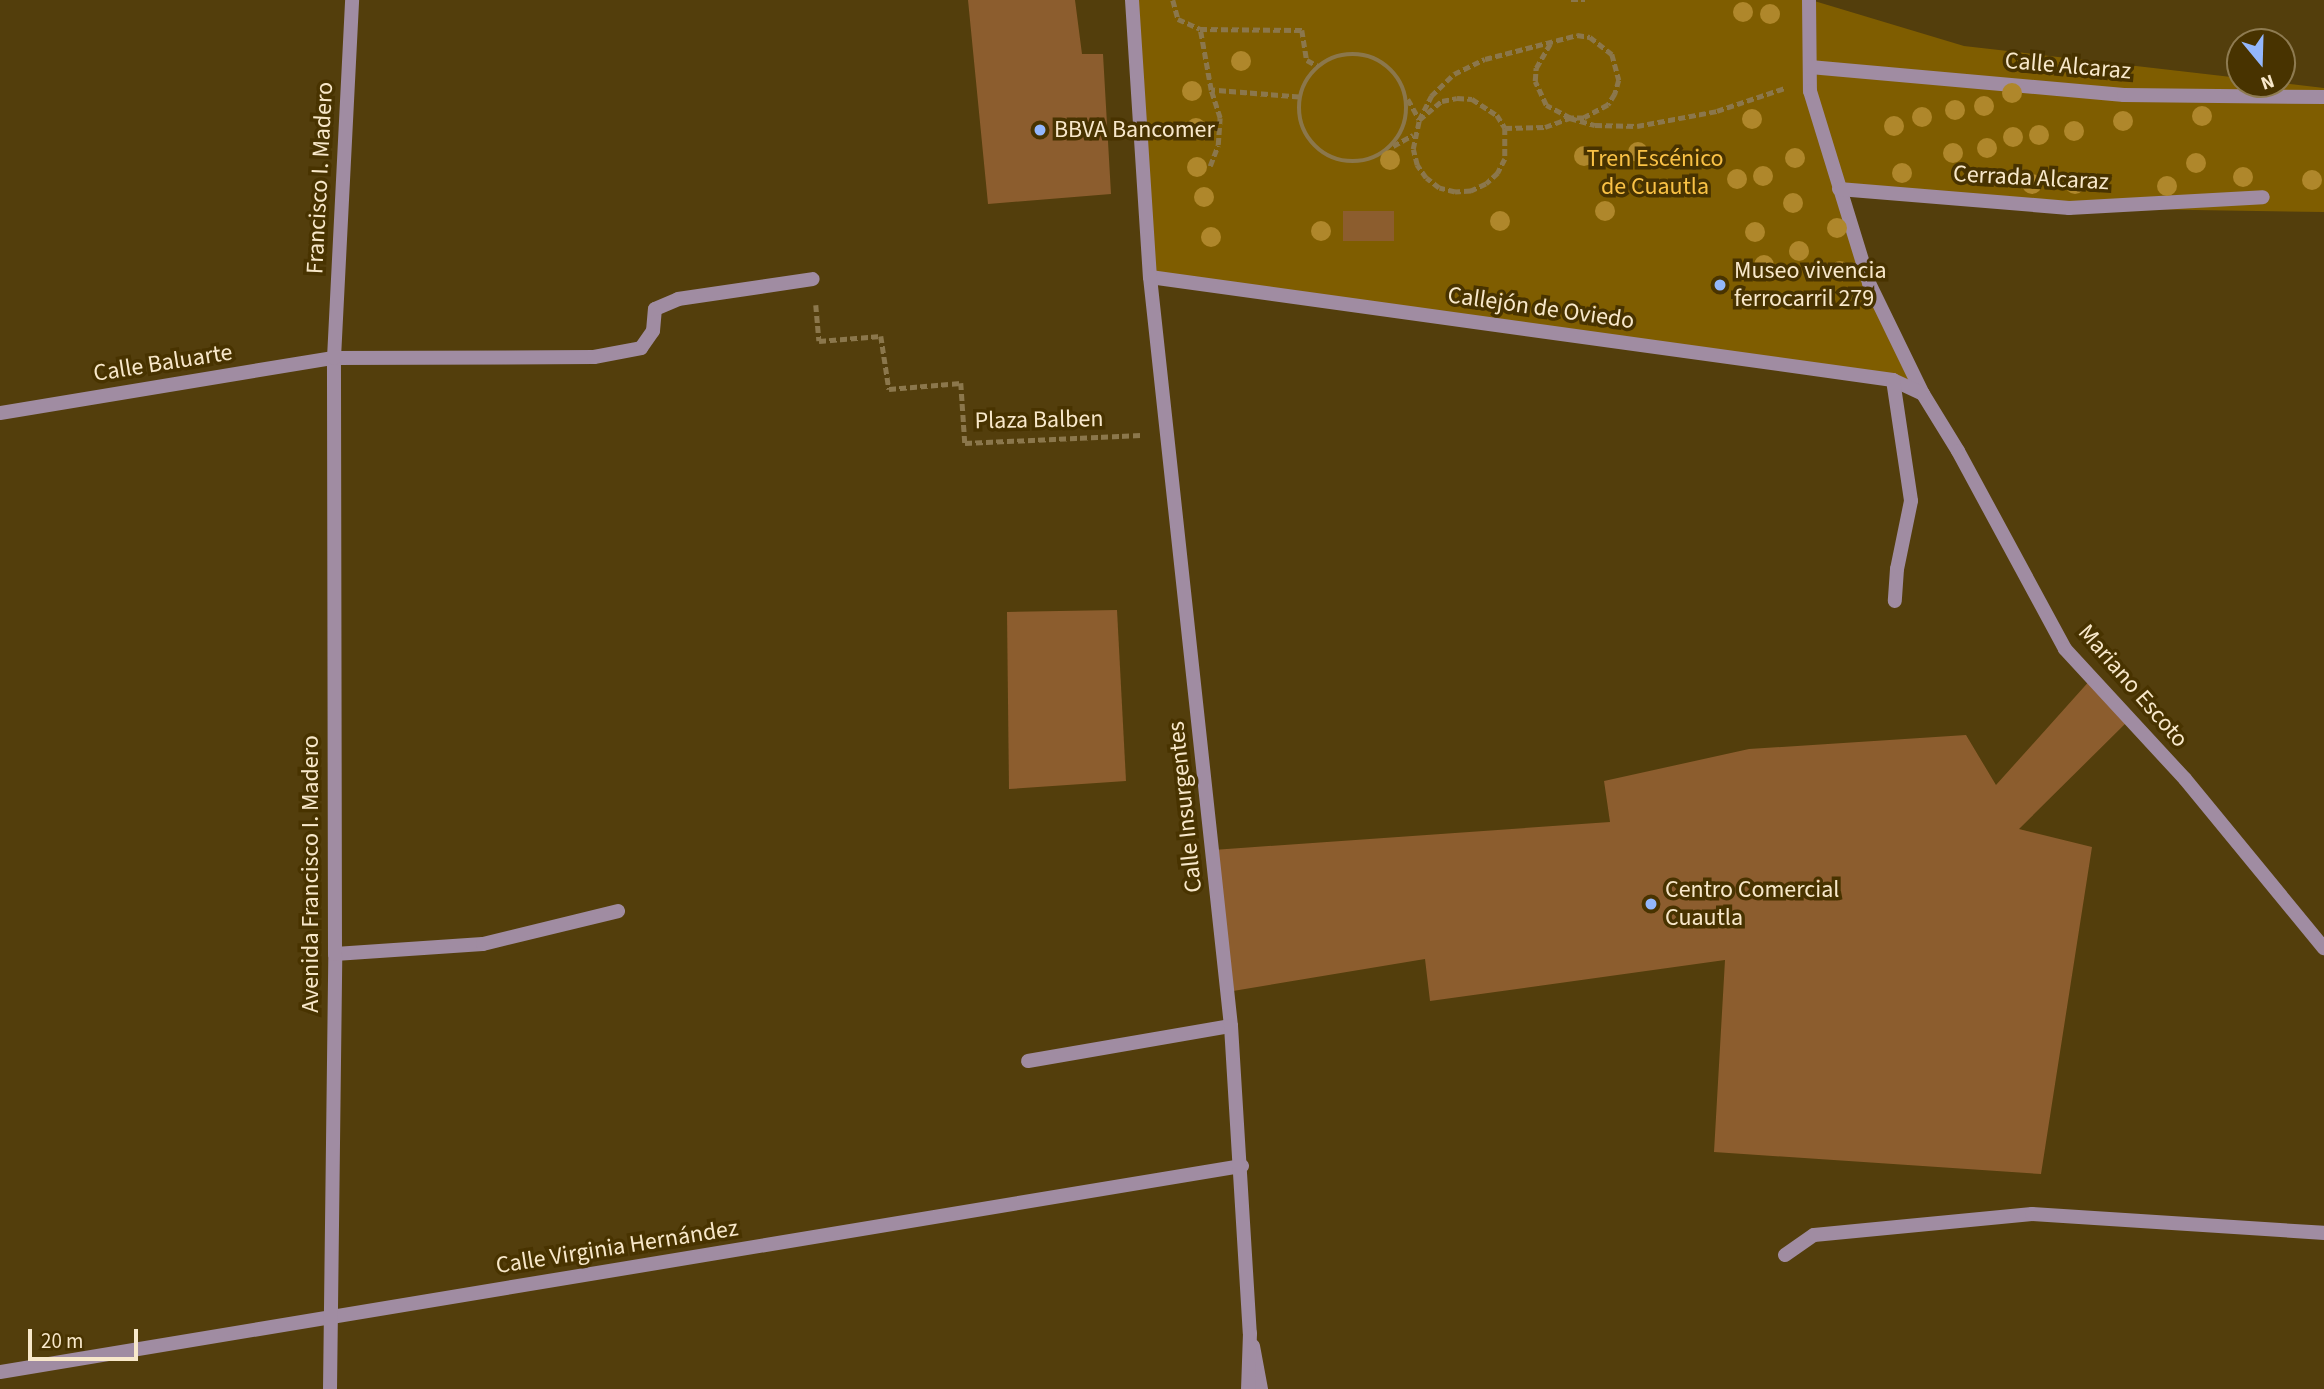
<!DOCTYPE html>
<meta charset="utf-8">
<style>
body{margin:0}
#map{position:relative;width:2324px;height:1389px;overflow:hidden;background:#533e0c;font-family:"Source Sans 3",sans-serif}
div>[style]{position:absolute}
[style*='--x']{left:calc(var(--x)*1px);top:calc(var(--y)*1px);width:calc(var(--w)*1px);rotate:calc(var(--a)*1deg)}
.green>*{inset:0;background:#7f5d00}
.building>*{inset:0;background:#8c5d2e}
.path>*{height:4.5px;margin-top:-2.25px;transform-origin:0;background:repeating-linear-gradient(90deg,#8b774c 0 7px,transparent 0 10.5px)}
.path>.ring{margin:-2.25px;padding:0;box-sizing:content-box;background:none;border:4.5px solid #8b774c;border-radius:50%}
.service>*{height:14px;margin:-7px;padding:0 7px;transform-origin:7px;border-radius:7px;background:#a08ca2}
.minor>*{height:14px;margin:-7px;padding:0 7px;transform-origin:7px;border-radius:7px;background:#a08ca2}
.tertiary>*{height:14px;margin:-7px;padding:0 7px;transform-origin:7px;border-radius:7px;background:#a08ca2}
.trees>*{width:20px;height:20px;margin:-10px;border-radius:50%;background:#af872b}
.dots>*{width:19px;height:19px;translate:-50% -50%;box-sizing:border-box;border:4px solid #483300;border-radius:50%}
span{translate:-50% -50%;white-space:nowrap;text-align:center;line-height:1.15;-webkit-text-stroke:7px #483300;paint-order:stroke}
.street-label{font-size:24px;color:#f8e8ca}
.poi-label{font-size:24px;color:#f8e8ca}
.left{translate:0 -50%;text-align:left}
.park-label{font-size:24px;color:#fac245}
.north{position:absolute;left:2226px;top:28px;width:70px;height:70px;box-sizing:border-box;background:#483300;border:2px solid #8e7b51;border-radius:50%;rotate:161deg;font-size:19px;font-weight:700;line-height:28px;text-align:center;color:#f8e8ca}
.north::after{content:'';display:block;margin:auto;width:24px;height:32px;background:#93b7fd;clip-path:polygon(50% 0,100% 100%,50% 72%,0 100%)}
.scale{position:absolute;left:28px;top:1329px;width:110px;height:32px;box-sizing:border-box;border:4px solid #f8e8ca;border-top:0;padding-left:9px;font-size:21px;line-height:24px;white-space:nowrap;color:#f8e8ca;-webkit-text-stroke:5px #483300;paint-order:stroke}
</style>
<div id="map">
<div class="green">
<div style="clip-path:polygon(1132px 0,1811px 0,1964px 46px,2240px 78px,2240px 84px,2282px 83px,2324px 88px,2324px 212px,2069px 208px,1840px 189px,1869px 283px,1923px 394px,1892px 380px,1150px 277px)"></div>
</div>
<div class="building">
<div style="clip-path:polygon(968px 0,1075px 0,1082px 54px,1103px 54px,1111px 194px,988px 204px)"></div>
<div style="clip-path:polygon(1343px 211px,1394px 211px,1394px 241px,1343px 241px)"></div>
<div style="clip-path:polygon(1117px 610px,1126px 781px,1009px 789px,1007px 612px)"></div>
<div style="clip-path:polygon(2092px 678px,2130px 719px,2019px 829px,2092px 847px,2041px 1174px,1714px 1152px,1725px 960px,1430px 1001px,1425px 959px,1227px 992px,1213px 850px,1610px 822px,1604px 781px,1749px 749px,1966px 735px,1996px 785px)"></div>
</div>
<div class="path">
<div style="--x:1173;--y:0;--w:20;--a:75"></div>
<div style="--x:1178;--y:19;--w:24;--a:24"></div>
<div style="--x:1571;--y:0;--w:14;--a:0"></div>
<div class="ring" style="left:1299px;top:54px;width:103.5px;height:103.5px"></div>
<div style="--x:1299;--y:97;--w:88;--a:-175.5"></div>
<div style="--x:1211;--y:90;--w:62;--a:-100.2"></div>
<div style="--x:1200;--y:29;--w:102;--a:0.6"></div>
<div style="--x:1302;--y:30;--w:30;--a:81"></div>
<div style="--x:1307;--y:60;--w:13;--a:29"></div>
<div style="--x:1408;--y:99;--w:23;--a:61"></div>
<div style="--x:1419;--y:120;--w:30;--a:-40"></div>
<div style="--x:1442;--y:101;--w:15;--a:-11"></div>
<div style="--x:1457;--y:98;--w:15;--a:4"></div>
<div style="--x:1472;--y:99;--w:30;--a:33"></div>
<div style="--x:1497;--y:115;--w:15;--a:58"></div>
<div style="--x:1505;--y:128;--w:31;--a:90"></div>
<div style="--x:1505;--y:159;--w:16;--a:117"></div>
<div style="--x:1498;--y:173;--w:16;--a:137"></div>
<div style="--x:1486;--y:184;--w:17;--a:155"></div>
<div style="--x:1471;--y:191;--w:16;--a:176"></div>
<div style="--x:1455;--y:192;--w:16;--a:-166"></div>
<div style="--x:1439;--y:188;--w:16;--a:-142"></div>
<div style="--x:1426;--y:178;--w:16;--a:-125"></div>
<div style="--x:1417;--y:165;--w:16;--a:-104"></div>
<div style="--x:1413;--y:149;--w:30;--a:-78"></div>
<div style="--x:1419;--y:120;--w:27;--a:-63"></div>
<div style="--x:1431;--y:96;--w:32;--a:-44"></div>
<div style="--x:1454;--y:74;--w:34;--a:-26"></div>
<div style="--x:1485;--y:59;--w:95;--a:-14.6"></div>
<div style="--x:1577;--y:35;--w:13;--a:9"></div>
<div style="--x:1590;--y:37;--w:28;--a:38"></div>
<div style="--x:1612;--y:54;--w:27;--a:75"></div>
<div style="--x:1619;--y:80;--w:15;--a:106"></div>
<div style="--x:1615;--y:94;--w:13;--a:122"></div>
<div style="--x:1608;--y:105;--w:27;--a:152"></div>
<div style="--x:1584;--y:118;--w:14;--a:180"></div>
<div style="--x:1570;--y:118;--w:27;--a:-152"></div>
<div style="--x:1546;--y:105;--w:26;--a:-115"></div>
<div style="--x:1535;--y:81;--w:13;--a:-86"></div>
<div style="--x:1536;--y:68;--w:28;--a:-60"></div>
<div style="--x:1505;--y:128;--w:40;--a:-1.4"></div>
<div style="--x:1545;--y:127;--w:27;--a:-20"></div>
<div style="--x:1570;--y:118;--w:26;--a:16"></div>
<div style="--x:1595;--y:125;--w:42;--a:1.4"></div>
<div style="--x:1637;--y:126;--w:81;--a:-10.6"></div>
<div style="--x:1717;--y:111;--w:72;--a:-18.7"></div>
<div style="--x:1393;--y:146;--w:23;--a:-29"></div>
<div style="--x:1210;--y:166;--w:22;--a:-69"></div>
<div style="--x:1218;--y:145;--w:27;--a:-86"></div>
<div style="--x:1220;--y:118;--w:29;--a:-108"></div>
<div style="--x:816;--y:305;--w:36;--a:85"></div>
<div style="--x:819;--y:341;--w:62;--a:-4.6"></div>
<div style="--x:881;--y:336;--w:54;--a:81.4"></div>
<div style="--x:889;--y:389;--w:72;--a:-4.8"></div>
<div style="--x:961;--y:383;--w:60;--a:86.2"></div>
<div style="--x:965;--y:443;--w:176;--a:-2.6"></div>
</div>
<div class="service">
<div style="--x:1028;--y:1061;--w:206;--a:-9.8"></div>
<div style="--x:1785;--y:1255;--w:35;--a:-35"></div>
<div style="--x:1814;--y:1235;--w:219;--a:-5.5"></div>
<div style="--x:2032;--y:1214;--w:293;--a:3.7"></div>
</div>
<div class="minor">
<div style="--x:1809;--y:0;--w:91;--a:89.4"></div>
<div style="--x:1810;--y:91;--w:201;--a:72.9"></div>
<div style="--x:1869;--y:283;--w:123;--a:64.1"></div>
<div style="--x:1923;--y:394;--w:67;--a:58.4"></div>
<div style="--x:1958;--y:451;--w:225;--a:61.6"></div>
<div style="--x:2065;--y:649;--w:177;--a:47.3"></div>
<div style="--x:2185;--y:779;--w:219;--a:50.6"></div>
<div style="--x:1810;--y:67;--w:315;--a:5.1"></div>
<div style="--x:2124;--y:95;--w:200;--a:0.6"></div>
<div style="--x:1839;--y:189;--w:231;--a:4.7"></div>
<div style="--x:2069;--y:208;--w:194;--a:-3.2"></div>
<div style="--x:1150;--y:277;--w:750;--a:7.89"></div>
<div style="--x:1893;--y:380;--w:33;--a:25"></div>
<div style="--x:1893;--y:380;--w:122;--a:81.5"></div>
<div style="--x:1911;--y:501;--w:69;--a:101.6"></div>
<div style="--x:1897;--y:569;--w:32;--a:94"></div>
<div style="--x:0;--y:413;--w:338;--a:-9.4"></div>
<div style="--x:334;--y:358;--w:260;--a:-0.2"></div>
<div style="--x:594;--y:357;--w:48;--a:-10.8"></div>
<div style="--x:641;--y:348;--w:21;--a:-55"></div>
<div style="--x:653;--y:331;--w:22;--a:-85"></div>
<div style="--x:655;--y:309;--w:25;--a:-23"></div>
<div style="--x:678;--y:299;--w:136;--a:-8.4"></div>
<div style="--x:335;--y:954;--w:148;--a:-3.9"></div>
<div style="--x:483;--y:944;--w:139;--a:-13.7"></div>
<div style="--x:1253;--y:1346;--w:44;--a:79.5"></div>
<div style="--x:0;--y:1372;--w:1259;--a:-9.42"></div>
<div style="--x:330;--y:1389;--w:435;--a:-89.3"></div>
<div style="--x:335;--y:954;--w:596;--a:-90.1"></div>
<div style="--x:334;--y:358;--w:358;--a:-87.1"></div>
</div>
<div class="tertiary">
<div style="--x:1132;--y:0;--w:278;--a:86.3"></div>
<div style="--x:1150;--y:277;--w:753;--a:83.83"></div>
<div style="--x:1231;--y:1026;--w:308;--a:86.5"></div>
<div style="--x:1250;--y:1333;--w:56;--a:92"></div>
</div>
<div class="trees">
<div style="left:1743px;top:12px"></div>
<div style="left:1770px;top:14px"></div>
<div style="left:1241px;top:61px"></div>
<div style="left:1192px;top:91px"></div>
<div style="left:2012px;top:93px"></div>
<div style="left:1984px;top:106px"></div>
<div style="left:1955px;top:110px"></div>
<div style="left:2202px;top:116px"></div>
<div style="left:1922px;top:117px"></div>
<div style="left:1752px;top:119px"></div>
<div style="left:2123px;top:121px"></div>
<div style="left:1894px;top:126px"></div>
<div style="left:1196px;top:128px"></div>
<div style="left:2074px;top:131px"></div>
<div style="left:2039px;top:135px"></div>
<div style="left:2013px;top:137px"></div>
<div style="left:1987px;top:148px"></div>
<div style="left:1638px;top:152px"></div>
<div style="left:1953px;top:153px"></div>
<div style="left:1584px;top:156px"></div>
<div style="left:1795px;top:158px"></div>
<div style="left:1390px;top:160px"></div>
<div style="left:2196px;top:163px"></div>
<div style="left:1197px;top:167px"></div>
<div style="left:1902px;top:173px"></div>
<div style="left:1763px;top:176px"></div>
<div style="left:2243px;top:177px"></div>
<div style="left:1737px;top:179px"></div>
<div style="left:2312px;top:180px"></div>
<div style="left:2032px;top:184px"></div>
<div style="left:2075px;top:184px"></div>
<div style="left:2167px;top:186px"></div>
<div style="left:1204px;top:197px"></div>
<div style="left:1793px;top:203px"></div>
<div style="left:1605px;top:211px"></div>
<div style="left:1500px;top:221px"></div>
<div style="left:1837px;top:228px"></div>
<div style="left:1321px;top:231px"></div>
<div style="left:1755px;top:232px"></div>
<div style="left:1211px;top:237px"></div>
<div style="left:1799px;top:251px"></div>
<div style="left:1764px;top:265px"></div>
<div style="left:1840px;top:271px"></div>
</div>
<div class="dots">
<div style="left:1040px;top:130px;background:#93b7fd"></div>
<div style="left:1720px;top:285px;background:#93b7fd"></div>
<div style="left:1651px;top:904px;background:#93b7fd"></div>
</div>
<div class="street-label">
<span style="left:2068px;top:66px;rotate:5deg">Calle Alcaraz</span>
<span style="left:320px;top:178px;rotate:-87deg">Francisco I. Madero</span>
<span style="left:2031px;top:178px;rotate:3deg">Cerrada Alcaraz</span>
<span style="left:1541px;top:308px;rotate:8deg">Callejón de Oviedo</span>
<span style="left:163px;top:363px;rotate:-9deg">Calle Baluarte</span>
<span style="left:1039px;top:420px;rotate:-1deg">Plaza Balben</span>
<span style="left:2133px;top:686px;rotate:49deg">Mariano Escoto</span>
<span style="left:1185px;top:807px;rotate:-96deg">Calle Insurgentes</span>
<span style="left:311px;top:874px;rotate:-90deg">Avenida Francisco I. Madero</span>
<span style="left:617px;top:1247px;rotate:-9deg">Calle Virginia Hernández</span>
</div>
<div class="poi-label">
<span class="left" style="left:1054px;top:130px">BBVA Bancomer</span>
<span class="left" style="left:1734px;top:285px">Museo vivencia<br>ferrocarril 279</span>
<span class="left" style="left:1665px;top:904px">Centro Comercial<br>Cuautla</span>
</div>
<div class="park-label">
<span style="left:1655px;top:173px">Tren Escénico<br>de Cuautla</span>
</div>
<div class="north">N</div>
<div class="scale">20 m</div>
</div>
